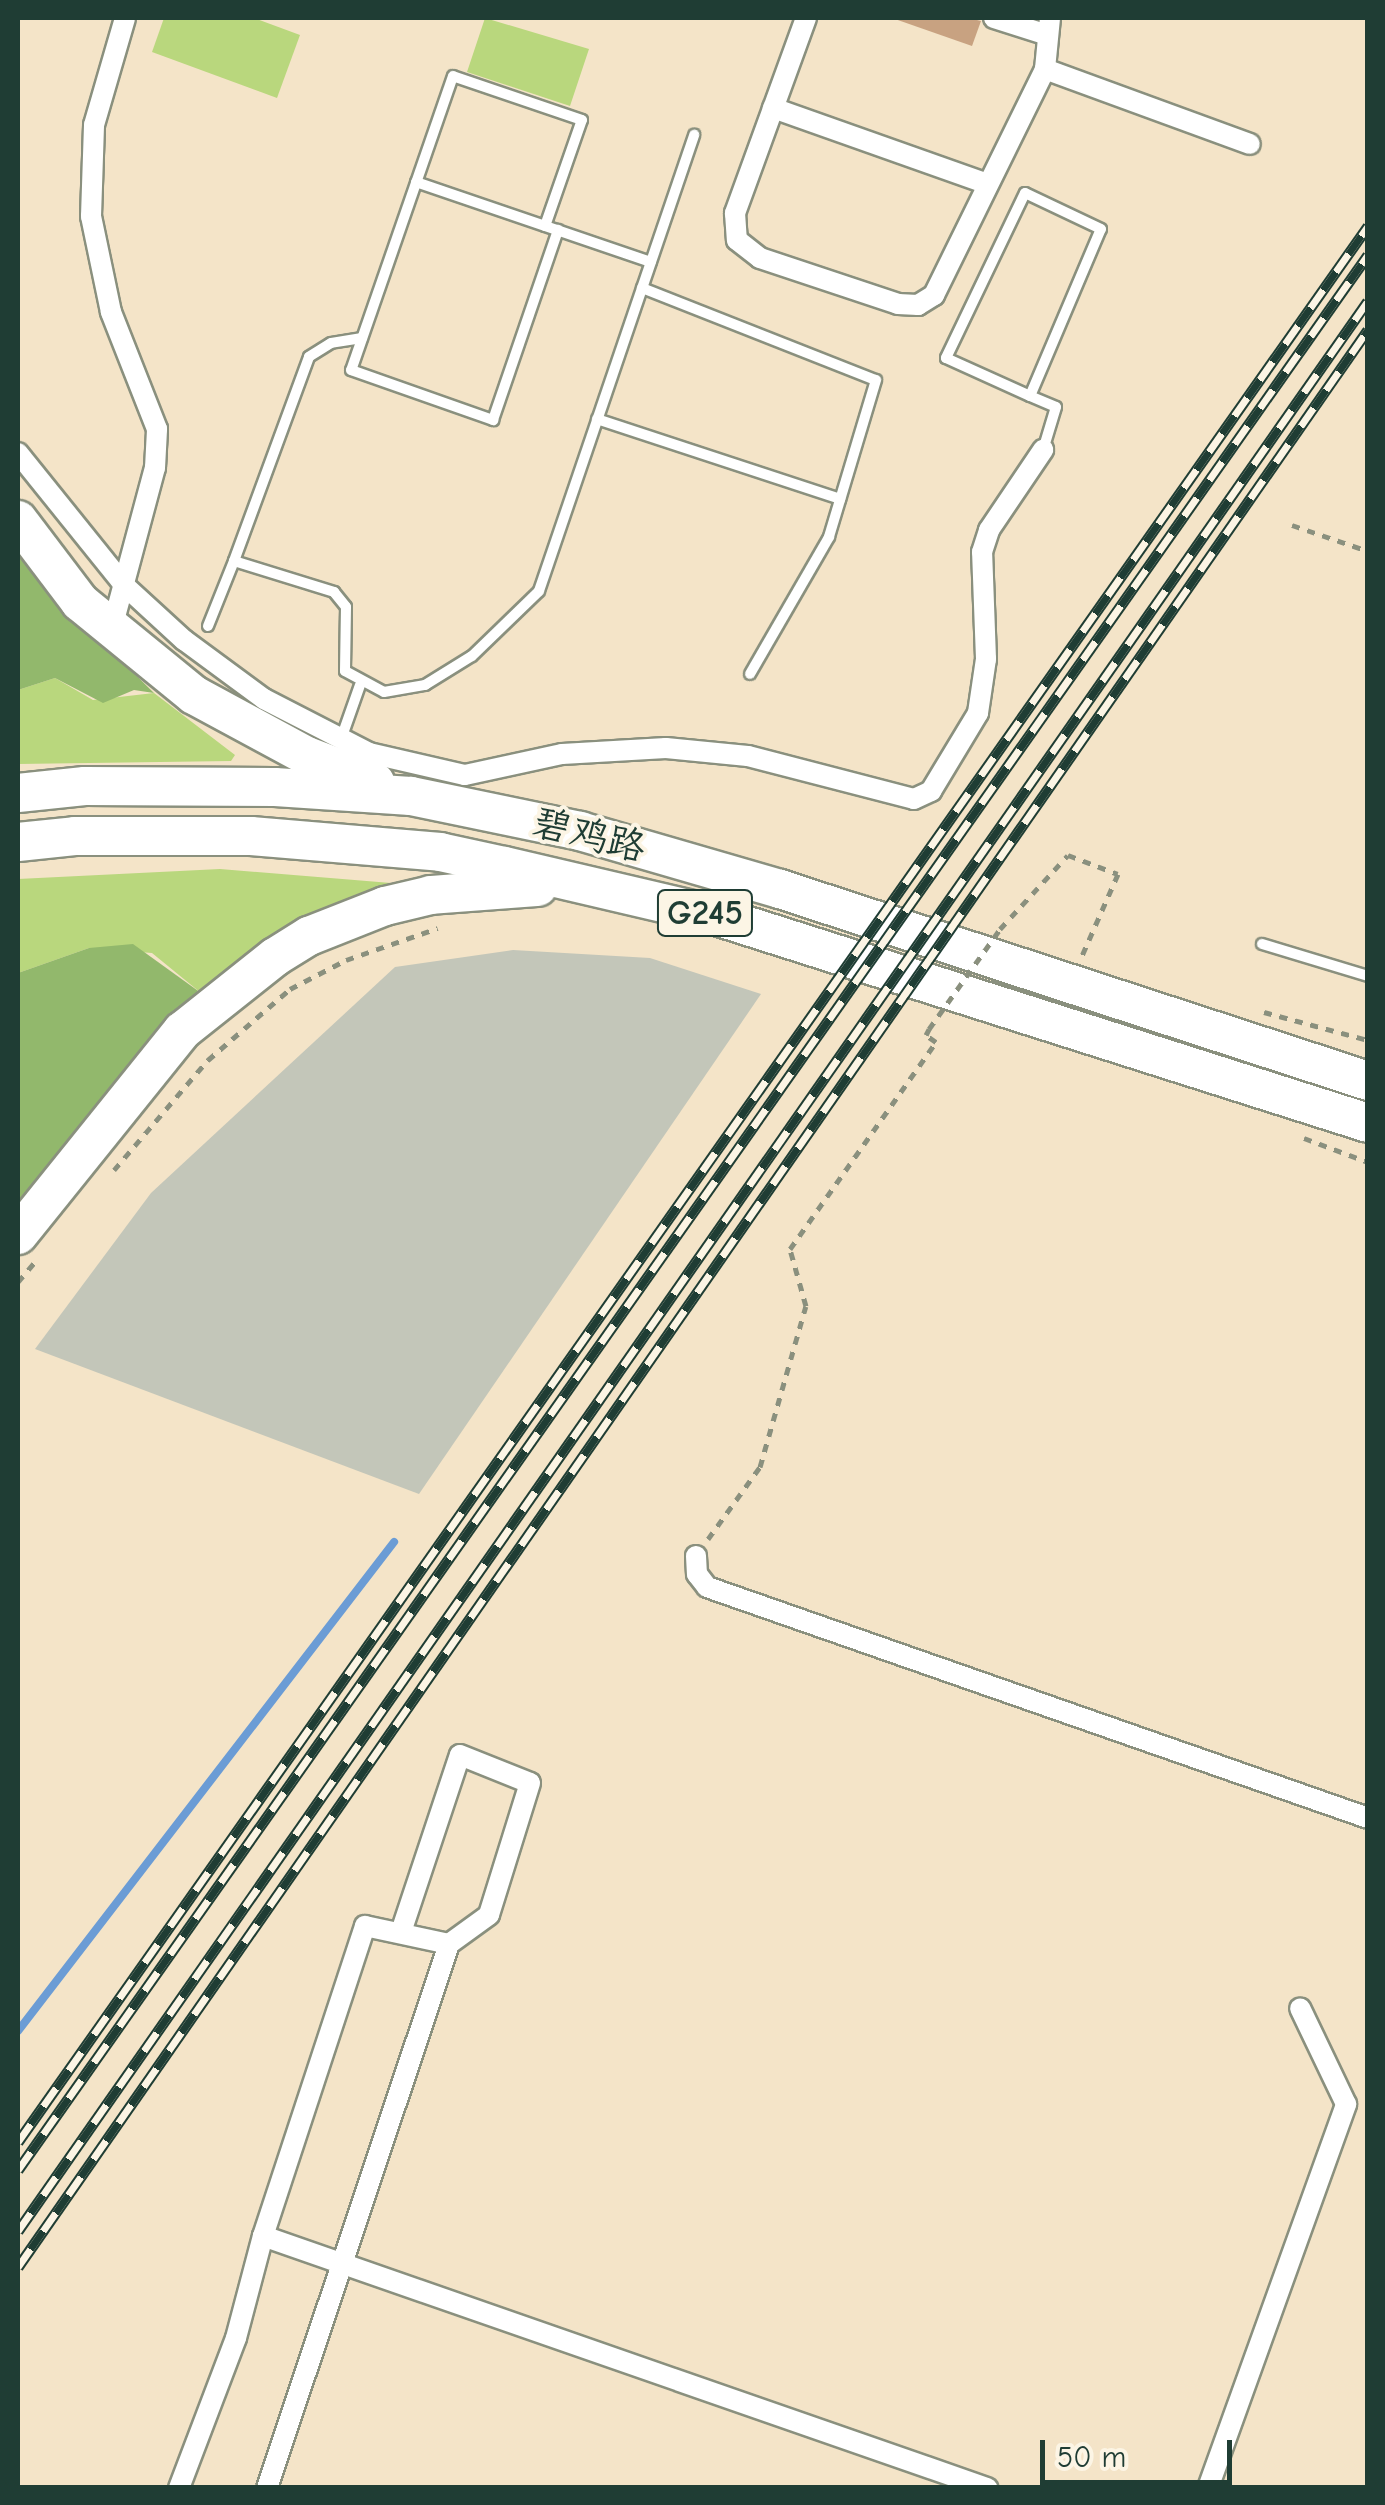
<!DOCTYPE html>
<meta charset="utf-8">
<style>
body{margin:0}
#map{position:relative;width:1385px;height:2505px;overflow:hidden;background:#f4e4c8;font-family:"Comic Neue","LXGW WenKai TC",sans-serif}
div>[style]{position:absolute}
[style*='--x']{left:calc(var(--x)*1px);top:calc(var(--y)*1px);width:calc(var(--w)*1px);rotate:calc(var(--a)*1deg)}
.industrial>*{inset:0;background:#c3c6b9}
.green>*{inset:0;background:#b9d77d}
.forest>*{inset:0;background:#92b86c}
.stream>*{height:8px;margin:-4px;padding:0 4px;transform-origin:4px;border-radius:4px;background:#6b9cd5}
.building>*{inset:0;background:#c8a281}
.path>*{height:5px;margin-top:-2.5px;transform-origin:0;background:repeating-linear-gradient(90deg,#8a907e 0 8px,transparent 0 16px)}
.roads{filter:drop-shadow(2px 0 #8a907e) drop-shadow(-2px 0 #8a907e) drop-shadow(0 2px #8a907e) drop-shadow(0 -2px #8a907e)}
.lane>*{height:10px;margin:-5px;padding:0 5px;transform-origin:5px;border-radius:5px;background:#fff}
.street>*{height:20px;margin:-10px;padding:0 10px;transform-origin:10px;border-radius:10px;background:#fff}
.highway>*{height:38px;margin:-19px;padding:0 19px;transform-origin:19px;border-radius:19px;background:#fff}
.rail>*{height:11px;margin-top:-5.5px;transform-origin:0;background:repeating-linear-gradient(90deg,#fcf5e5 0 22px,#1f3d34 0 44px);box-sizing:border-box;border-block:2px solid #1f3d34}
.path-bridge>*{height:5px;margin-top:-2.5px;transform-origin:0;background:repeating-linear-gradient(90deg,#8a907e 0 8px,transparent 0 16px)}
span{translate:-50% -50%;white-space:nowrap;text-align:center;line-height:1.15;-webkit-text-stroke:8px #fcf5e5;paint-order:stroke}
.shield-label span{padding:2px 8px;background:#fcf5e5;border:2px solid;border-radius:8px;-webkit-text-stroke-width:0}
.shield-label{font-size:35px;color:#1f3d34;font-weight:700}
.street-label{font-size:38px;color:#1f3d34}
.frame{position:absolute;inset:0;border:20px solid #1f3d34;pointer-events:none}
.scale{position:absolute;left:1040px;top:2440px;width:192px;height:45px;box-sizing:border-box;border:5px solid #1f3d34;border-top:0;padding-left:12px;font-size:30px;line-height:35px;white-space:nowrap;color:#1f3d34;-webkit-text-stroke:8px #fcf5e5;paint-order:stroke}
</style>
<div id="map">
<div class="industrial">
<div style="clip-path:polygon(513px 950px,650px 958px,761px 994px,419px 1494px,35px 1349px,151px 1193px,395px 967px)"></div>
</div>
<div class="green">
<div style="clip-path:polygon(164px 18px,254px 18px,300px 35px,277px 98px,152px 52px)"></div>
<div style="clip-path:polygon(485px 18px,589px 49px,570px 106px,467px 72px)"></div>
<div style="clip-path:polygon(55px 678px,93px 700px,154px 693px,235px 755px,231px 761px,18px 764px,18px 690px)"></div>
<div style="clip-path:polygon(220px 869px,391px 883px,288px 927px,201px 993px,152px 953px,89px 948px,18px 973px,18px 879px)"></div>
</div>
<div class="forest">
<div style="clip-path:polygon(18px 532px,97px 637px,154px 693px,134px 690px,103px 703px,55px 678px,18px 690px)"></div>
<div style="clip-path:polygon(133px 944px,201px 993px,18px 1215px,18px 973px,89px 948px)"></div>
</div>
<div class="stream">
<div style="--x:18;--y:2031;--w:617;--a:-52.44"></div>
</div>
<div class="building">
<div style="clip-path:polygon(892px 18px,969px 18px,981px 21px,972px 46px)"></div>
</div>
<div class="path">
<div style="--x:1292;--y:525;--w:80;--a:18.9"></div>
<div style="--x:1000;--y:929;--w:100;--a:-47.4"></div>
<div style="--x:1068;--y:855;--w:53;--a:20.8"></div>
<div style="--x:1118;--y:874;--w:92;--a:113.8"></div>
<div style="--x:1264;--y:1012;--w:108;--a:15.1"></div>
<div style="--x:1304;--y:1138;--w:68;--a:20.6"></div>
<div style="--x:114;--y:1170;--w:145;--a:-49.5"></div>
<div style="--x:208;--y:1060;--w:108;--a:-40.9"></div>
<div style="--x:290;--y:989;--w:63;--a:-27.4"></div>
<div style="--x:346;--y:960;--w:97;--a:-19.2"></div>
<div style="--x:18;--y:1282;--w:26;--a:-50"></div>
<div style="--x:708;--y:1539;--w:89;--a:-54.2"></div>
<div style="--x:760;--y:1467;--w:167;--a:-74.1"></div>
<div style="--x:806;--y:1306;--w:59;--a:-105.7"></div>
<div style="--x:790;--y:1249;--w:253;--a:-54.8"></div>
<div style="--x:936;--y:1042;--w:12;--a:-145"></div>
<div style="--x:926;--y:1035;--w:7;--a:-63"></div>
</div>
<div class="roads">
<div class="lane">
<div style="--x:416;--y:182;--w:248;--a:18.8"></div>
<div style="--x:545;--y:226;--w:112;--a:-70.8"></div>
<div style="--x:582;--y:120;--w:136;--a:-161.2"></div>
<div style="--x:453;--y:76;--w:311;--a:109.1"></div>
<div style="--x:351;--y:370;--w:151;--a:19.4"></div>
<div style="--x:493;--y:420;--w:201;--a:-71.1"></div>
<div style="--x:642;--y:288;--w:251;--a:21.5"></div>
<div style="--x:876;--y:380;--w:164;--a:106.7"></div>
<div style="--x:829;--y:537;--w:158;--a:120"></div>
<div style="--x:362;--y:338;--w:31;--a:171"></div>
<div style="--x:331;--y:343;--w:26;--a:148"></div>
<div style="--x:309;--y:357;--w:217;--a:110.2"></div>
<div style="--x:234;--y:561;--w:105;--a:17.2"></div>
<div style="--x:334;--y:592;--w:19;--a:51"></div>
<div style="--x:346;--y:607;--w:64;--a:90.9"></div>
<div style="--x:345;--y:671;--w:44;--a:28.3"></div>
<div style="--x:384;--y:692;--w:42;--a:-9.7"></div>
<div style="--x:425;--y:685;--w:55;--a:-31.7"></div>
<div style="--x:472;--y:656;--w:93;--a:-44.1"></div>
<div style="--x:539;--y:591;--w:482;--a:-71.2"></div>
<div style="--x:1030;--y:396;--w:181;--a:-67"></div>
<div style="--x:1101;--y:229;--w:84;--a:-154.7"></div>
<div style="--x:1025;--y:193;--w:183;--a:115.6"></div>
<div style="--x:946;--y:358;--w:92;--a:24.3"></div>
<div style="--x:1030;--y:396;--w:28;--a:23"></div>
<div style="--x:1056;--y:407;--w:45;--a:106.8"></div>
<div style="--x:597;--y:419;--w:256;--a:18.2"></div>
<div style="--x:208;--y:626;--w:70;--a:-68.2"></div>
<div style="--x:341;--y:739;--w:57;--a:-70.6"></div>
<div style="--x:1262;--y:944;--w:111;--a:16.8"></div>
</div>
<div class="street">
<div style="--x:806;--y:18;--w:208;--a:110"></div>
<div style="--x:735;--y:213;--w:27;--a:86"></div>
<div style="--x:737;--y:240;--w:29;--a:38"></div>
<div style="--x:760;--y:258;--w:145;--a:18.4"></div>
<div style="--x:898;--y:304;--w:20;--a:3"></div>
<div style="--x:918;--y:305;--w:19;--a:-32"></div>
<div style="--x:934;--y:295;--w:252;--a:-63.8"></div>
<div style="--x:994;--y:18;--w:52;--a:17.7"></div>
<div style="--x:1050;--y:18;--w:51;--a:95.6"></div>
<div style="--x:1045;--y:69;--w:218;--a:20.1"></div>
<div style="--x:773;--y:108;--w:225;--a:19.5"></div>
<div style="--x:18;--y:453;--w:171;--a:51.2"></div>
<div style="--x:125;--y:586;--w:80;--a:42.5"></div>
<div style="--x:184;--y:640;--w:99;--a:36.4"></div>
<div style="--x:264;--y:699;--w:118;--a:27.2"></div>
<div style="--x:369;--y:753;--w:98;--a:12.9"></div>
<div style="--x:465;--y:775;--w:99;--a:-12.2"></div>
<div style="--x:562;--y:754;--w:104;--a:-3.3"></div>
<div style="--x:666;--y:748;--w:82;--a:5.6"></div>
<div style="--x:748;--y:756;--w:171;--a:14.5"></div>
<div style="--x:914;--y:799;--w:19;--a:-25"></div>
<div style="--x:931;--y:791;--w:91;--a:-58.9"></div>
<div style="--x:978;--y:713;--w:55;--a:-81.6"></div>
<div style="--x:986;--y:659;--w:107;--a:-92.1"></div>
<div style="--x:982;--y:552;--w:23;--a:-72"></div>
<div style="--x:989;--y:530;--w:97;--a:-56"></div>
<div style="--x:112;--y:628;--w:166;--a:-75"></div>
<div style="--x:155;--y:468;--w:39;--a:-87"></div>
<div style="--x:157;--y:429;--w:126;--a:-111.5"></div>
<div style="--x:111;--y:312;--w:98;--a:-101.8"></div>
<div style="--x:91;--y:216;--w:91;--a:-88.1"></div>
<div style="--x:94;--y:125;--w:111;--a:-73.8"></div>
<div style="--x:696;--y:1556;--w:18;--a:87"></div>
<div style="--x:697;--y:1574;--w:16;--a:52"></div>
<div style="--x:707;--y:1587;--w:700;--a:19.26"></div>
<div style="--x:402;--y:1929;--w:183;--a:-71.6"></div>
<div style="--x:460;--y:1755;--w:75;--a:21.8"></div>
<div style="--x:530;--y:1783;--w:138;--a:107.3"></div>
<div style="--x:489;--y:1915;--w:49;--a:144.1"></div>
<div style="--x:449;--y:1944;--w:86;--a:-167.9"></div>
<div style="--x:365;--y:1926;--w:326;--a:108.2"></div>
<div style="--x:263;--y:2236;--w:767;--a:19.19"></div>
<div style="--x:179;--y:2488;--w:160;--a:-69.2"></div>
<div style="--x:236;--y:2338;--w:106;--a:-75.2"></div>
<div style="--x:267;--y:2488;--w:574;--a:-71.5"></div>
<div style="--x:1208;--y:2488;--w:408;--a:-70.2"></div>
<div style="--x:1346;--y:2104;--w:106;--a:-115.6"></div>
</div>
<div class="highway">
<div style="--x:18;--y:520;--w:103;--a:52.9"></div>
<div style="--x:80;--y:602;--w:147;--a:39.2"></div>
<div style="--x:194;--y:695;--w:128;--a:28.4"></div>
<div style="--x:307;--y:756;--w:73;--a:20.9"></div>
<div style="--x:18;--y:793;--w:67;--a:-6"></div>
<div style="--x:85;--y:786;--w:190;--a:0.3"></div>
<div style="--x:275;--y:787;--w:136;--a:3.8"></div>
<div style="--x:411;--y:796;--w:173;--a:11.7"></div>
<div style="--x:580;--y:831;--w:208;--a:16.2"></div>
<div style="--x:780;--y:889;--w:619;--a:18.08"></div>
<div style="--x:18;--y:842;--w:57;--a:-6"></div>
<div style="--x:75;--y:836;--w:176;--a:0"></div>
<div style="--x:251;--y:836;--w:190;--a:4.8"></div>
<div style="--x:440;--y:852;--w:66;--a:12.2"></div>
<div style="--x:505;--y:866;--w:211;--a:13.2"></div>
<div style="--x:710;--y:914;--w:690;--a:17.62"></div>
<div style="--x:18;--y:1235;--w:262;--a:-51.2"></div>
<div style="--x:182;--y:1031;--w:119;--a:-38.5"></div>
<div style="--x:275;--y:957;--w:40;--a:-32"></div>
<div style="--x:309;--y:936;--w:82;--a:-21.5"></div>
<div style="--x:385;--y:906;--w:47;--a:-13.4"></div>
<div style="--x:431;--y:895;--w:107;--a:-4.3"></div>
</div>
</div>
<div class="rail">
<div style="--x:18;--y:2142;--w:2344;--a:-54.83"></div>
<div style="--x:18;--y:2170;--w:2343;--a:-54.82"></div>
<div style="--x:18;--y:2231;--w:2355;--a:-55.03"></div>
<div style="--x:18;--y:2267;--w:2361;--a:-55.13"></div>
</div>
<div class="path-bridge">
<div style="--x:929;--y:1029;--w:123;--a:-54.6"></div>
</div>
<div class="shield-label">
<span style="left:705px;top:913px">G245</span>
</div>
<div class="street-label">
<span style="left:589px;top:836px;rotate:14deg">碧鸡路</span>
</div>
<div class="frame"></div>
<div class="scale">50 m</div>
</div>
